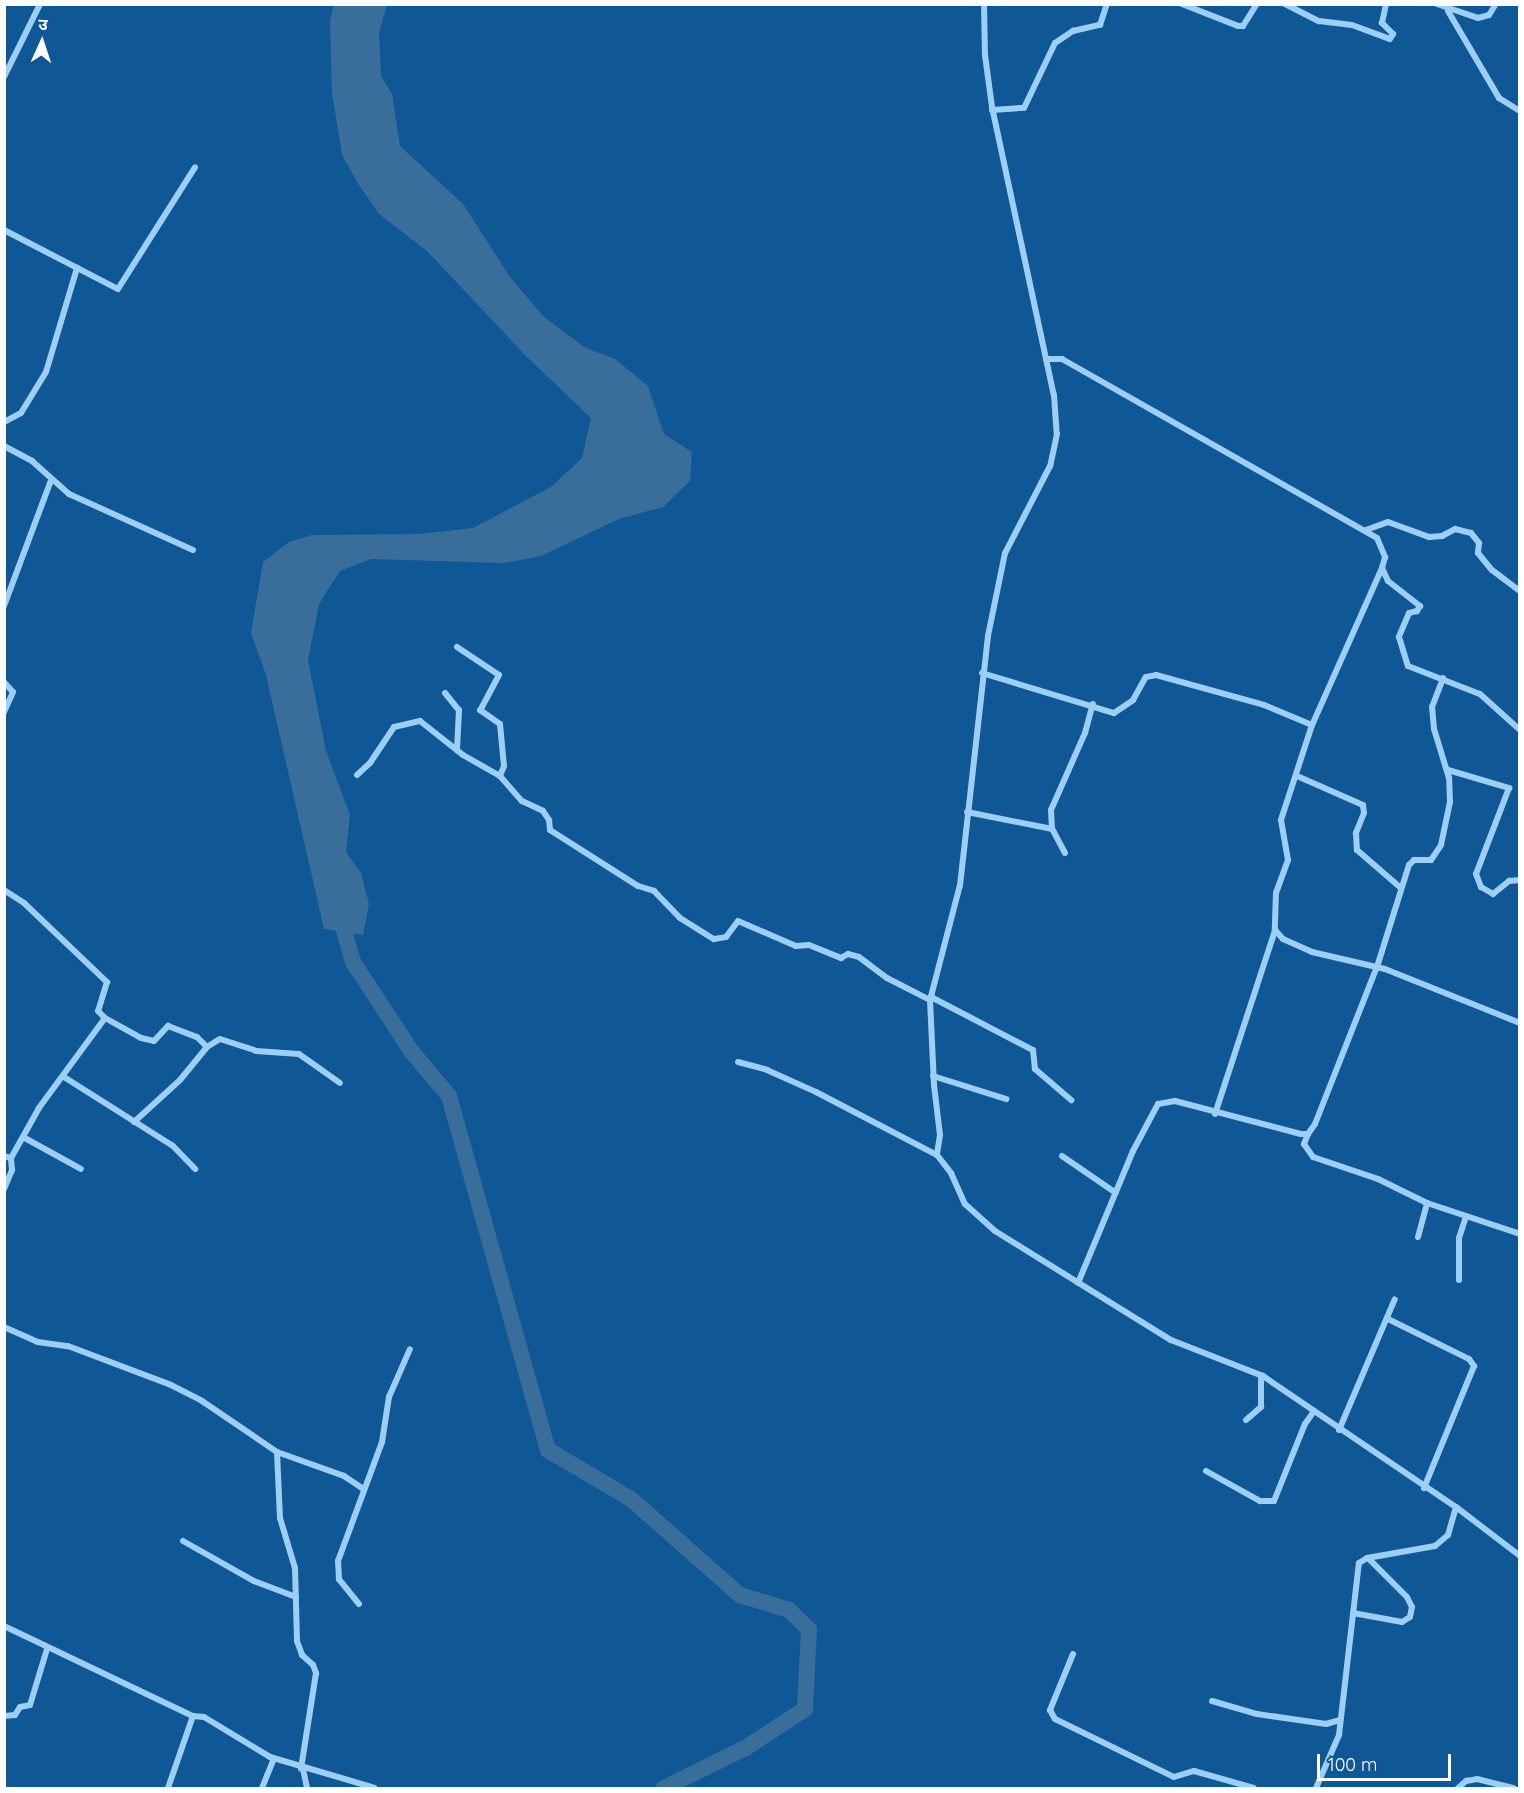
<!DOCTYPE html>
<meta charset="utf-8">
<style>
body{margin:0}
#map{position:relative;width:1524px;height:1793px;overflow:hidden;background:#0f5895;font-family:Quicksand,"Noto Sans Devanagari",sans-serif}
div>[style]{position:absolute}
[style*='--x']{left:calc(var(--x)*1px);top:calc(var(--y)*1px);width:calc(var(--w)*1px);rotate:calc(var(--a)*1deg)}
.water>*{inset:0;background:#396e9a}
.river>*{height:16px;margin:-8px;padding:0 8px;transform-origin:8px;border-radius:8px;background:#396e9a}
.street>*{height:6px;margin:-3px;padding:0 3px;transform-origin:3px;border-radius:3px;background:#9dcef4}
span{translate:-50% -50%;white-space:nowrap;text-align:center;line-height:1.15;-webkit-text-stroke:4.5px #0f5895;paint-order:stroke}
.frame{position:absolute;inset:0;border:6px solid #fff;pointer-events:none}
.north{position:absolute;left:12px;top:12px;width:60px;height:60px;-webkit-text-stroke:4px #0f5895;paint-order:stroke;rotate:3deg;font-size:16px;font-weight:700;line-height:24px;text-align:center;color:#fff}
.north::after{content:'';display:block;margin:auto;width:21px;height:27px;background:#fff;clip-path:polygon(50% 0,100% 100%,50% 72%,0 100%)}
.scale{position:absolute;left:1317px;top:1754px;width:134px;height:27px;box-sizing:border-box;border:3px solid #fff;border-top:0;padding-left:8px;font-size:18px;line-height:21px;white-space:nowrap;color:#fff;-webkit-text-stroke:4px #0f5895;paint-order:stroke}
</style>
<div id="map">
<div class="water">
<div style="clip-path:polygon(334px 5px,387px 5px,379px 33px,381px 76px,392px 94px,400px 146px,463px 204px,510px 277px,543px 316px,584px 347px,615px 359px,648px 386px,664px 434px,692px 452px,690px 481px,663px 507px,619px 519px,541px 556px,504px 563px,371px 559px,340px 571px,319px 604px,308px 660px,326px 751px,350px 815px,346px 852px,361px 873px,369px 904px,363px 935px,324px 929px,266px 675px,251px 633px,263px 562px,289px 542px,312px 535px,420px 534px,473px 528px,551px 487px,582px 458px,591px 418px,525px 355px,427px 251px,379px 214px,359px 185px,342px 155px,332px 93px,330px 20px)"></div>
</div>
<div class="river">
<div style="--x:339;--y:913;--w:51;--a:74.1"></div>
<div style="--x:353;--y:962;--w:108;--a:56.8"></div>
<div style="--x:412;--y:1052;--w:57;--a:49.9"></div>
<div style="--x:449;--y:1096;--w:368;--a:74.4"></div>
<div style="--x:548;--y:1450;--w:96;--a:30.6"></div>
<div style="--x:631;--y:1499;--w:145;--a:41.4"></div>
<div style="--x:740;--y:1595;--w:51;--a:17"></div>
<div style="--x:789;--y:1610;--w:28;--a:44"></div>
<div style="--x:809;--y:1629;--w:80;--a:92.9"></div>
<div style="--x:805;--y:1709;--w:69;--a:146.8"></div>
<div style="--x:747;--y:1747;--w:93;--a:153.7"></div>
</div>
<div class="street">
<div style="--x:984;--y:4;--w:51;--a:88.9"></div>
<div style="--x:985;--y:55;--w:52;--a:82.3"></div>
<div style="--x:992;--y:107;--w:295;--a:77.9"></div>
<div style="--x:1054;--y:395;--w:39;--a:86"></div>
<div style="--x:1057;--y:434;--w:33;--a:102"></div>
<div style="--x:1050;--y:466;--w:98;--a:117.3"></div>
<div style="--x:1005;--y:553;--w:85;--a:101.6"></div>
<div style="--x:988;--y:636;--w:251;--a:96.4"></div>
<div style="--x:960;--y:885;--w:119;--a:104.6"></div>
<div style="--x:930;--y:1000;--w:85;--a:87.3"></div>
<div style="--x:934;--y:1085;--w:50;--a:83.2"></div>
<div style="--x:940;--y:1135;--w:20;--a:99"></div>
<div style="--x:937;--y:1155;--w:23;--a:52"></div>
<div style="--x:951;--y:1173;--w:34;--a:66"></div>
<div style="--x:965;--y:1204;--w:40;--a:42"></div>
<div style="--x:995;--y:1231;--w:207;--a:31.8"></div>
<div style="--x:1171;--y:1340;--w:99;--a:21.4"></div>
<div style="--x:1263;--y:1376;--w:233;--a:34.2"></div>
<div style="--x:1456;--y:1507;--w:81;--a:37.4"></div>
<div style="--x:1182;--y:4;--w:60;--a:21.4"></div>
<div style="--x:1238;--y:26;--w:5;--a:0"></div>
<div style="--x:1243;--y:26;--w:26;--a:-58"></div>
<div style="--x:1285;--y:4;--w:38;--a:27"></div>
<div style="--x:1319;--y:21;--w:33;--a:7"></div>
<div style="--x:1352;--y:25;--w:40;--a:20.2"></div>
<div style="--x:1390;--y:39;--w:6;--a:-59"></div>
<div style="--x:1393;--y:34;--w:16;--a:-135"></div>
<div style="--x:1382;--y:23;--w:19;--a:-78"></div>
<div style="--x:1437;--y:4;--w:43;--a:18.9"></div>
<div style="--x:1478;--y:18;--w:11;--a:-15"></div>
<div style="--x:1489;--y:15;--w:13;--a:-58"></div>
<div style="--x:1448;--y:11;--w:101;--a:59.6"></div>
<div style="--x:1499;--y:98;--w:25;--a:32"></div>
<div style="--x:4;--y:77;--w:81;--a:-63.7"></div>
<div style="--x:992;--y:110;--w:32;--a:-4"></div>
<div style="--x:1024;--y:108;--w:72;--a:-64.5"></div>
<div style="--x:1055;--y:43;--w:22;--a:-34"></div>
<div style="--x:1073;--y:31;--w:28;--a:-13"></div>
<div style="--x:1100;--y:25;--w:22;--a:-72"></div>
<div style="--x:4;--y:230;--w:128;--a:27.4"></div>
<div style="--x:118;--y:289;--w:144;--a:-57.7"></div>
<div style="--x:1046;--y:359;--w:16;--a:0"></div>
<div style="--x:1062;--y:359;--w:362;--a:29.6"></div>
<div style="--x:1377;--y:538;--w:21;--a:67"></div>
<div style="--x:1385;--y:557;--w:11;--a:105"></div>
<div style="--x:1382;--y:568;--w:172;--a:114"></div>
<div style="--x:1312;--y:725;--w:100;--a:108.1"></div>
<div style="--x:1281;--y:820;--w:41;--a:80.1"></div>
<div style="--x:1288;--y:860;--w:35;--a:110"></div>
<div style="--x:1276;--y:893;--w:37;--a:92"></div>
<div style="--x:1275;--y:930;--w:12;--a:48"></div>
<div style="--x:1283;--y:939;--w:32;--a:24"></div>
<div style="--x:1312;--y:952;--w:75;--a:13.1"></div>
<div style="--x:1385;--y:969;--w:145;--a:21.8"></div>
<div style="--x:4;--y:422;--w:19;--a:-28"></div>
<div style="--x:21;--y:413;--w:48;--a:-58.6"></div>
<div style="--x:46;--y:372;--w:109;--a:-73.4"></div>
<div style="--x:4;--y:446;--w:32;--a:28"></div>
<div style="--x:32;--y:461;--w:50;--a:41.7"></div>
<div style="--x:69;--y:494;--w:136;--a:24.3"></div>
<div style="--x:1366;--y:530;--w:23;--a:-20"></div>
<div style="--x:1388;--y:522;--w:44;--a:20.1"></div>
<div style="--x:1429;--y:537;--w:13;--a:-4"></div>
<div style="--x:1442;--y:536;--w:15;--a:-28"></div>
<div style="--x:1455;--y:529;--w:16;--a:14"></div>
<div style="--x:1471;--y:533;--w:13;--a:51"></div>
<div style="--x:1479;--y:543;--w:10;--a:96"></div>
<div style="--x:1478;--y:553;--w:22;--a:51"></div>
<div style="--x:1492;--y:570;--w:35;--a:37"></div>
<div style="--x:1382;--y:568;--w:14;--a:65"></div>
<div style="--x:1388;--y:581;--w:41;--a:38"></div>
<div style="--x:1420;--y:606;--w:6;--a:121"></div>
<div style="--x:1417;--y:611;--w:8;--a:166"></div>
<div style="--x:1409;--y:613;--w:26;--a:113"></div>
<div style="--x:1399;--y:637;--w:30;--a:73"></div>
<div style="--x:1408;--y:666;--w:77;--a:21.3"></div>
<div style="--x:1480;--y:694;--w:54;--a:42"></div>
<div style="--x:4;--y:606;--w:134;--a:-69.5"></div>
<div style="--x:457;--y:647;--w:50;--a:33.7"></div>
<div style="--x:499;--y:675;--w:40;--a:118"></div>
<div style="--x:480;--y:710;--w:24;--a:35"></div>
<div style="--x:500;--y:724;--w:42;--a:84.6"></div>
<div style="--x:504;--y:766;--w:11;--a:112"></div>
<div style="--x:982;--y:673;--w:138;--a:16.9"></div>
<div style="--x:1114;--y:713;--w:23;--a:-34"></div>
<div style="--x:1133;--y:700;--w:26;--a:-61"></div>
<div style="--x:1146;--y:677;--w:10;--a:-11"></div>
<div style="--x:1156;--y:675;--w:112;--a:15.5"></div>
<div style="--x:1264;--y:705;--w:52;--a:22.6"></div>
<div style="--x:4;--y:682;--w:13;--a:48"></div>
<div style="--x:13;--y:692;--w:22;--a:114"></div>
<div style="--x:445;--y:693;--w:22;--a:51"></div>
<div style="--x:459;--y:710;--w:40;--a:92.9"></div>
<div style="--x:1448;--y:770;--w:64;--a:16.4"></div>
<div style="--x:1509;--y:788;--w:92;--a:111"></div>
<div style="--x:1476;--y:874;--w:14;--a:69"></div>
<div style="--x:1481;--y:887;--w:14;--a:30"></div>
<div style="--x:1493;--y:894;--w:21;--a:-39"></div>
<div style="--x:1509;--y:881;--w:11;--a:-5"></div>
<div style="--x:357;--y:775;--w:18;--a:-43"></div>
<div style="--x:370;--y:763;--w:43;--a:-56.3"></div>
<div style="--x:394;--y:727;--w:27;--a:-13"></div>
<div style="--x:420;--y:721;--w:55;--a:38.3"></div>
<div style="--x:463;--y:755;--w:43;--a:29.6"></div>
<div style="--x:500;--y:776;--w:33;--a:49"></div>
<div style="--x:522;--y:801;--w:23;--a:25"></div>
<div style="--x:543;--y:811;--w:11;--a:56"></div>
<div style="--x:549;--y:820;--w:10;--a:84"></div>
<div style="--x:550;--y:830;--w:104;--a:32.5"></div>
<div style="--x:638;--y:886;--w:17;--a:17"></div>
<div style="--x:654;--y:891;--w:37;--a:46"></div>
<div style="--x:680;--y:918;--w:40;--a:32"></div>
<div style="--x:714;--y:939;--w:12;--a:-9"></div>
<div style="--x:726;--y:937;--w:20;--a:-53"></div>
<div style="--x:738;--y:921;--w:63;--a:23.3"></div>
<div style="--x:796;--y:946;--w:13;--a:-4"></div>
<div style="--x:809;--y:945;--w:35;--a:22"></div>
<div style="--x:841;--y:958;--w:8;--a:-30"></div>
<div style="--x:848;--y:954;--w:11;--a:15"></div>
<div style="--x:859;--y:957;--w:35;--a:37"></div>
<div style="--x:887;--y:978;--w:48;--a:27.1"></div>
<div style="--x:1297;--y:776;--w:72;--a:23.7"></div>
<div style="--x:1363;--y:805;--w:8;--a:83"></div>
<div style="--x:1364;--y:813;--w:22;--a:112"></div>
<div style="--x:1356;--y:833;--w:17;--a:87"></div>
<div style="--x:1357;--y:850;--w:58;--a:40.8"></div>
<div style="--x:967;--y:812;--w:87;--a:11.3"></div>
<div style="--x:1065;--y:853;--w:27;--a:-118"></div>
<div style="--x:1052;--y:829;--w:19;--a:-93"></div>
<div style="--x:1051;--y:810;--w:84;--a:-66.2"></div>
<div style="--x:1085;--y:733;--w:30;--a:-75"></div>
<div style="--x:4;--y:890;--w:24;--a:33"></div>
<div style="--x:24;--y:903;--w:115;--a:43.6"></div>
<div style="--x:107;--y:982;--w:30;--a:107"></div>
<div style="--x:98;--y:1011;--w:10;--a:45"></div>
<div style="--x:105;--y:1018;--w:112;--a:126.3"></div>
<div style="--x:39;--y:1108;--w:57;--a:119.2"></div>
<div style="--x:11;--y:1158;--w:7;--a:-164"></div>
<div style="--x:931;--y:997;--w:115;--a:27.5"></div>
<div style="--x:1033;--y:1050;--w:19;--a:84"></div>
<div style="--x:1035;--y:1069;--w:48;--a:40.7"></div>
<div style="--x:105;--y:1018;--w:41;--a:29.1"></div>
<div style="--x:141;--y:1038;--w:13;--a:13"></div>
<div style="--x:154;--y:1041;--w:21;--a:-47"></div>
<div style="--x:168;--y:1026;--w:31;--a:21"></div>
<div style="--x:197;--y:1037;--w:14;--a:45"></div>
<div style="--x:738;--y:1062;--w:30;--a:15"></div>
<div style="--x:767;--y:1070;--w:54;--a:24.2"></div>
<div style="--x:816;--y:1092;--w:136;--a:27.5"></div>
<div style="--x:933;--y:1076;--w:77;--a:17.5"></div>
<div style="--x:64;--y:1077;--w:129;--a:32.3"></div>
<div style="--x:173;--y:1146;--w:32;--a:46"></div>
<div style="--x:1215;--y:1114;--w:194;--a:-71.9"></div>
<div style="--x:134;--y:1122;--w:62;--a:-42.4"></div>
<div style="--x:180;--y:1080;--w:43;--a:-50.7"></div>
<div style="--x:207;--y:1047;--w:15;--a:-32"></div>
<div style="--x:220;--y:1039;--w:38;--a:18"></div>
<div style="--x:256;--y:1051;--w:43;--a:4"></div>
<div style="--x:299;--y:1054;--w:50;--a:35.3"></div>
<div style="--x:1308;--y:1134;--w:11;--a:112"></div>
<div style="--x:1304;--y:1144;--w:16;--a:55"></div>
<div style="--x:1313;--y:1157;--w:69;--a:18.7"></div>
<div style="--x:1378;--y:1179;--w:55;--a:26.1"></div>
<div style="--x:1427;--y:1203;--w:98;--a:18.4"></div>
<div style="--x:23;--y:1137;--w:66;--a:28.9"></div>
<div style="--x:1062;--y:1156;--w:65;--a:34.4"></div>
<div style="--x:4;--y:1189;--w:21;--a:-67"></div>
<div style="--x:12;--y:1170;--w:12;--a:-95"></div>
<div style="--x:1418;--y:1237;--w:35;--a:-75"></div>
<div style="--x:1459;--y:1280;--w:42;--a:-90"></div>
<div style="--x:1459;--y:1238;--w:23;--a:-72"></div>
<div style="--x:1078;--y:1283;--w:143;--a:-67.4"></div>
<div style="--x:1133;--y:1151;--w:53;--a:-62"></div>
<div style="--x:1158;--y:1104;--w:17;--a:-10"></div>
<div style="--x:1175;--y:1101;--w:130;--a:14.7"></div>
<div style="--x:1301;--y:1134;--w:7;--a:0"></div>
<div style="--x:1308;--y:1134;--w:12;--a:-55"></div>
<div style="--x:1315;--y:1124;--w:169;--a:-68.5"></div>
<div style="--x:1377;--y:967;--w:107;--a:-72.6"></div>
<div style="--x:1409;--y:865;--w:7;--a:-45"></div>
<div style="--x:1414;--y:860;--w:17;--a:0"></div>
<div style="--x:1431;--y:860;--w:18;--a:-56"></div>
<div style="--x:1441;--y:845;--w:44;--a:-78.2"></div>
<div style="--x:1450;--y:802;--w:24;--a:-92"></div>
<div style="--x:1449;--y:778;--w:51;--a:-107"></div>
<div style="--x:1434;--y:729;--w:22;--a:-95"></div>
<div style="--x:1432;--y:707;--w:31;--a:-69"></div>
<div style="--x:1388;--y:1319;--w:90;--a:26.3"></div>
<div style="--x:1469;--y:1359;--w:9;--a:54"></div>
<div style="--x:1474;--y:1366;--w:132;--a:112.3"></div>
<div style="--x:4;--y:1327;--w:37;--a:24"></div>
<div style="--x:38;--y:1342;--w:30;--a:8"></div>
<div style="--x:68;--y:1346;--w:110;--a:20.7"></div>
<div style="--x:171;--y:1385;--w:35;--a:27"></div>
<div style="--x:202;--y:1401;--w:91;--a:34.2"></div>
<div style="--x:277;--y:1452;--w:66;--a:87.4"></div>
<div style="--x:280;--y:1518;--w:52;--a:73.3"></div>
<div style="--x:295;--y:1568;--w:73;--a:88.4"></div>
<div style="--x:297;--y:1641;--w:15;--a:70"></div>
<div style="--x:302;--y:1655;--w:15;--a:42"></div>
<div style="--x:313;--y:1665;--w:9;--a:69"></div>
<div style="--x:316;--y:1673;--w:97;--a:98.9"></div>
<div style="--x:1246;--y:1420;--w:20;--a:-41"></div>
<div style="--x:1261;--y:1407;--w:32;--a:-90"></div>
<div style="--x:1339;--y:1430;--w:142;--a:-66.9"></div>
<div style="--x:277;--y:1452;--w:71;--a:19.7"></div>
<div style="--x:344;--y:1476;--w:23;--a:34"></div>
<div style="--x:1206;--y:1471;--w:62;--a:29.1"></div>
<div style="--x:1260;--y:1501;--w:14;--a:0"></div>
<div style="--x:1274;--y:1501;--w:83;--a:-68.1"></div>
<div style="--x:1305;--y:1424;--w:16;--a:-55"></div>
<div style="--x:183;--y:1541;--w:81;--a:29.4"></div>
<div style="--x:254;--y:1581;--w:45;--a:20.9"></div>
<div style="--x:359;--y:1604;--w:32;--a:-129"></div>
<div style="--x:339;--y:1579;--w:18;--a:-93"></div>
<div style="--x:338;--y:1561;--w:127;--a:-69.7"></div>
<div style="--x:382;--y:1442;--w:46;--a:-81.2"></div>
<div style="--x:389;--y:1397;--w:52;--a:-66.4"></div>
<div style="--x:1353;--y:1613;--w:50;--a:10.4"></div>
<div style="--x:1402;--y:1622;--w:9;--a:-32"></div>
<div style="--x:1410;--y:1617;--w:10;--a:-79"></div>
<div style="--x:1412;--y:1607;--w:11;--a:-117"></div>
<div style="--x:1407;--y:1597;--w:55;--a:-135"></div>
<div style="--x:4;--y:1626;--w:209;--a:25.5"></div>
<div style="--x:193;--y:1716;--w:11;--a:5"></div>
<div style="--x:204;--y:1717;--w:77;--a:31.2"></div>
<div style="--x:270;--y:1757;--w:109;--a:16.4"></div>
<div style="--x:1073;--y:1654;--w:61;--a:112.3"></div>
<div style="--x:1050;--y:1710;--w:10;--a:61"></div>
<div style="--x:1055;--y:1719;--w:132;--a:26"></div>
<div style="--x:1174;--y:1777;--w:21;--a:-17"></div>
<div style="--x:1194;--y:1771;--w:62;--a:15.8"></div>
<div style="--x:1212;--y:1701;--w:47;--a:16.1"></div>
<div style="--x:1257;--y:1714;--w:70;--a:8.2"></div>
<div style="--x:1326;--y:1724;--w:15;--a:-16"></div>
<div style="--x:4;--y:1716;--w:11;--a:-5"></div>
<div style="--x:15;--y:1715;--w:9;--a:-58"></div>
<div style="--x:20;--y:1707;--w:10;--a:-11"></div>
<div style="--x:30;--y:1705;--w:59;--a:-73.1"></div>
<div style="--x:303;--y:1769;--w:19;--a:78"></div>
<div style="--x:168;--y:1788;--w:76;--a:-70.9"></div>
<div style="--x:262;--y:1788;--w:32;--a:-68"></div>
<div style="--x:1316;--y:1788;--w:58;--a:-66.5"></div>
<div style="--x:1339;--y:1735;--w:173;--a:-83.4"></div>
<div style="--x:1359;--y:1563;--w:9;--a:-32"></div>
<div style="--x:1367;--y:1558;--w:69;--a:-10"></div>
<div style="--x:1435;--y:1546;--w:17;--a:-40"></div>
<div style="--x:1448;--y:1535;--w:29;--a:-74"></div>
<div style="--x:1458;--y:1788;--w:11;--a:-41"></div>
<div style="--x:1466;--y:1781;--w:11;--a:-10"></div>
<div style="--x:1477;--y:1779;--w:38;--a:14"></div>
</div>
<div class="frame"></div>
<div class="north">उ</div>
<div class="scale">100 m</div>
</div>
